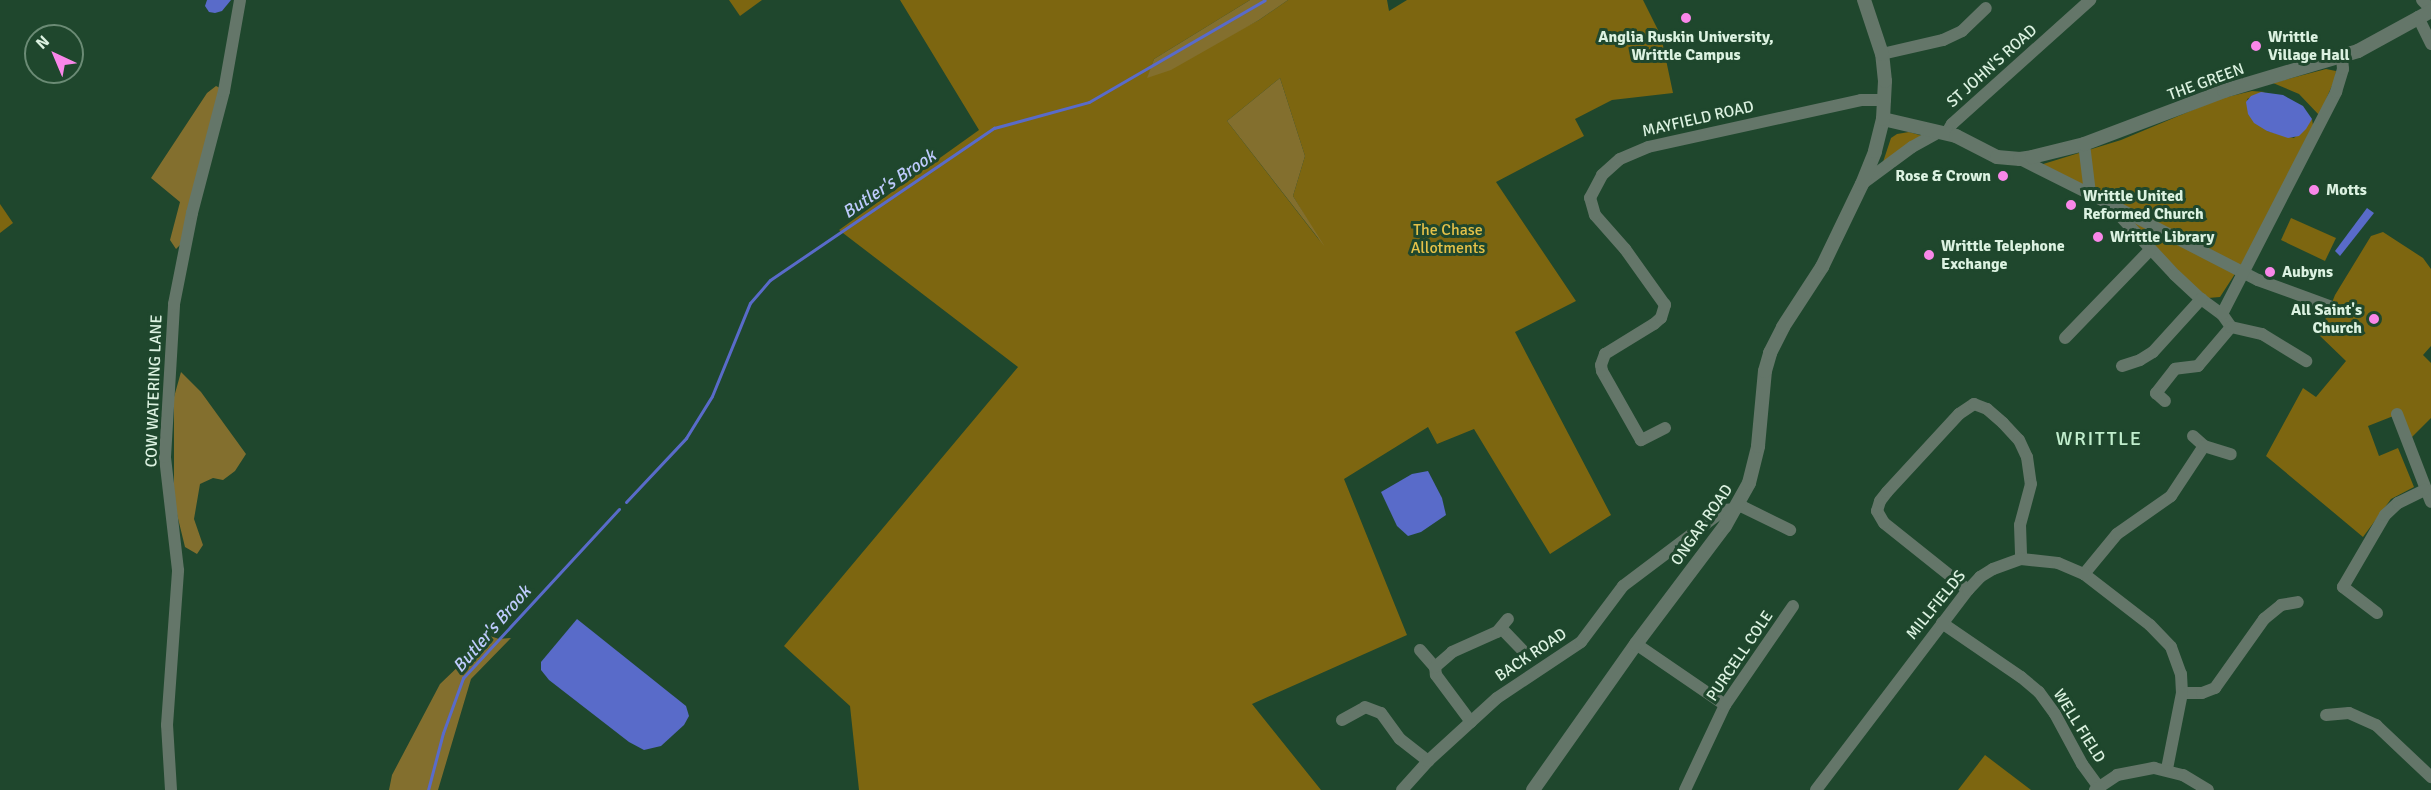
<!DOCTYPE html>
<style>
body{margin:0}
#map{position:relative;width:2431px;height:790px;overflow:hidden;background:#1f472d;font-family:Signika,sans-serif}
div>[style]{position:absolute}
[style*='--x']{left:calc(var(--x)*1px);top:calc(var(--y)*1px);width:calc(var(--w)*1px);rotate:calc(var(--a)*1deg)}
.green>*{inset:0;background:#7d6610}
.forest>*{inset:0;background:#836f2e}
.water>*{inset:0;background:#596bc9}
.stream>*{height:3px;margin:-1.5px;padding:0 1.5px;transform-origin:1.5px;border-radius:1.5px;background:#596bc9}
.minor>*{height:12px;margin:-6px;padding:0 6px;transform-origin:6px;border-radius:6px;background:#647669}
.tertiary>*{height:14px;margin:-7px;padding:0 7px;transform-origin:7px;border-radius:7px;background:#647669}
.dots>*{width:16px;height:16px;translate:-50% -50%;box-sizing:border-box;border:3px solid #1f472d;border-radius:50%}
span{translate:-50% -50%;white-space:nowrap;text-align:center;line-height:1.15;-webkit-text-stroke:6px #1f472d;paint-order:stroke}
.poi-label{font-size:16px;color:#dcf2e1;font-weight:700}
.left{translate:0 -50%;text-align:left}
.right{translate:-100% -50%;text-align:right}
.street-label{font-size:16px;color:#dcf2e1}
.park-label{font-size:16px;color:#e4c149}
.water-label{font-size:18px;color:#becbfd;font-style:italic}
.quarter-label{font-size:20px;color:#c1eecd;letter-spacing:1.5px}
.north{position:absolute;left:24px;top:24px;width:60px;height:60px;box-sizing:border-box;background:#1f472d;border:2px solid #6b8b75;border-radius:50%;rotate:316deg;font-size:16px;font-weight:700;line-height:24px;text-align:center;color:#dcf2e1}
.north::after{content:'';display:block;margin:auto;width:21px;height:27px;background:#f987e9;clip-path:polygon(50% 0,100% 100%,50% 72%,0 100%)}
</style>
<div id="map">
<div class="green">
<div style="clip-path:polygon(729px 0,762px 0,740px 16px)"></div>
<div style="clip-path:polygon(evenodd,900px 0,1250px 0,1154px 59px,1148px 77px,1259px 20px,1288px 0,1387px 0,1389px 11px,1407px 0,1643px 0,1661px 36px,1673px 93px,1612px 100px,1575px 119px,1584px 136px,1496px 182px,1576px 301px,1515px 332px,1611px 515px,1550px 554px,1474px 429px,1437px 444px,1428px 427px,1344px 479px,1407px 635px,1252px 704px,1321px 790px,859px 790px,850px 706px,784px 646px,1018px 367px,839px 230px,979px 130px,900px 0,1280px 78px,1305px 156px,1293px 196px,1320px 241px,1227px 121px,1280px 78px)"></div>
<div style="clip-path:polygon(2326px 69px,2336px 71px,2335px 79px,2319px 115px,2299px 94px,2273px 83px)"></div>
<div style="clip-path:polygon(2252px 91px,2265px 92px,2247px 99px,2267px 131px,2294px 138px,2312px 119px,2313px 125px,2244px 260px,2220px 297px,2208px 298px,2203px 295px,2126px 218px,2040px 165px,2121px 140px,2219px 99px)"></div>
<div style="clip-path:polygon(1909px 132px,1923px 136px,1883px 162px,1891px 138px,1897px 134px)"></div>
<div style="clip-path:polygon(0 204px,13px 223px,0 233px)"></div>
<div style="clip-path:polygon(2291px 218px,2336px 238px,2325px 261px,2281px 240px)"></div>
<div style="clip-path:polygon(2383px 232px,2423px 258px,2431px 269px,2431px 346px,2423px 355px,2431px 363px,2431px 418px,2411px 438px,2401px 413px,2368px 426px,2379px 456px,2398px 448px,2414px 487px,2391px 499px,2363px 537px,2266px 456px,2303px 388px,2316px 397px,2346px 361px,2319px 335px,2335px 295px,2371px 236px)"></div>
<div style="clip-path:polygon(1985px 755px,2031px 790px,1958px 790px)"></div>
</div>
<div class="forest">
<div style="clip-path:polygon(1250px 0,1288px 0,1259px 20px,1171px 70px,1147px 78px,1154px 59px)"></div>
<div style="clip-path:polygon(1280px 78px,1305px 156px,1293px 196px,1325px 247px,1227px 121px)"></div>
<div style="clip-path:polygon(216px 86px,220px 88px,181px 244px,176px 249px,170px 240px,180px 202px,151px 178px,207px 93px)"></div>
<div style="clip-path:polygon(181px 372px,201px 392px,246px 454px,235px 471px,223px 480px,213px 478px,200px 484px,194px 519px,203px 545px,197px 554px,185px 547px,174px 502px,174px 397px)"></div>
<div style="clip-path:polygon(490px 636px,499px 639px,511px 638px,471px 679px,438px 790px,389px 790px,392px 775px,440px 684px)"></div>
</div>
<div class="water">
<div style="clip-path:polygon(207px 0,231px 0,222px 11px,215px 13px,209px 12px,205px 6px)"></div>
<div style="clip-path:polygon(2261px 92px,2283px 95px,2303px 106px,2312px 119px,2306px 129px,2299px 136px,2288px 138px,2267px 131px,2254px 123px,2248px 114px,2246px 102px,2251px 96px)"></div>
<div style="clip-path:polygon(2367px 208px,2374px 213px,2340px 256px,2335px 251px)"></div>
<div style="clip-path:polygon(1428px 471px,1442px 498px,1446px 515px,1421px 532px,1408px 536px,1397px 526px,1381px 492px,1412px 474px)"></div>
<div style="clip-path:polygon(577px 619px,686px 706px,689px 716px,684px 725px,661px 746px,644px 750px,629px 742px,549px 680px,541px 670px,541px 662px)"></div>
</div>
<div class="stream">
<div style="--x:626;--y:502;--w:88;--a:-46.8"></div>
<div style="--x:686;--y:438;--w:49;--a:-58.2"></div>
<div style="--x:712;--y:396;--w:100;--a:-67.8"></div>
<div style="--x:750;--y:303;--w:30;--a:-49"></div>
<div style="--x:770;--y:280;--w:271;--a:-34.2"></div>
<div style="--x:994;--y:128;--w:98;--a:-15.3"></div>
<div style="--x:1089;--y:102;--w:203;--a:-30.1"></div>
<div style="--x:428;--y:790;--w:59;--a:-75.3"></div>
<div style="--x:443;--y:733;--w:59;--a:-70"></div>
<div style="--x:463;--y:678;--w:230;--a:-47.3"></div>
</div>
<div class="minor">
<div style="--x:2422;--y:0;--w:13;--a:45"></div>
<div style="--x:2418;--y:17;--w:30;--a:64"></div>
<div style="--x:1882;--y:54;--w:63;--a:-12.9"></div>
<div style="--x:1943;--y:40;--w:21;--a:-25"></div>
<div style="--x:1962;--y:31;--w:33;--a:-44"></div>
<div style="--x:1946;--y:134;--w:12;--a:-59"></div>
<div style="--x:1952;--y:124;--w:186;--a:-41.9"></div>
<div style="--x:2084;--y:144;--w:49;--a:83"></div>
<div style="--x:2020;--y:159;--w:98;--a:26.6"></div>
<div style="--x:2108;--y:203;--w:98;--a:47.1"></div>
<div style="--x:2175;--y:275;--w:35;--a:43"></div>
<div style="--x:2201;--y:299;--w:26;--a:36"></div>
<div style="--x:2222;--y:314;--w:16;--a:55"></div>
<div style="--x:2231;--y:327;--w:51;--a:130.2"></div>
<div style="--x:2198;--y:366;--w:23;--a:173"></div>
<div style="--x:2175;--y:369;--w:31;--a:128"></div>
<div style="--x:2156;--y:393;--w:12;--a:42"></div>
<div style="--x:1862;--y:184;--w:62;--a:-36.5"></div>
<div style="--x:1912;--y:147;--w:31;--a:-29"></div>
<div style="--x:2114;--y:206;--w:162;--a:27.2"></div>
<div style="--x:2258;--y:280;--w:79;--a:20"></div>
<div style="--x:2222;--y:314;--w:250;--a:-62.8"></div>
<div style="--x:2336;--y:92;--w:24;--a:-73"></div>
<div style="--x:2343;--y:69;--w:12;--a:-95"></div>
<div style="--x:2231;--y:327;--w:32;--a:13"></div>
<div style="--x:2262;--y:334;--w:52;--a:31.5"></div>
<div style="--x:2065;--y:338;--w:122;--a:-46"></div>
<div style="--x:2122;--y:366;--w:19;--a:-18"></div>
<div style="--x:2140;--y:360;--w:15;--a:-32"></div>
<div style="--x:2153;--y:352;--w:72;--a:-47.8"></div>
<div style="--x:2397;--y:414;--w:94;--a:68.9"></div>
<div style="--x:1665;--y:428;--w:27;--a:153"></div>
<div style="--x:1641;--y:440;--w:79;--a:-119.5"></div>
<div style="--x:1602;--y:371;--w:6;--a:-99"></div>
<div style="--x:1601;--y:365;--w:12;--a:-70"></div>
<div style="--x:1605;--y:354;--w:57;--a:-31.5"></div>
<div style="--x:1654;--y:324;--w:9;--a:-41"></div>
<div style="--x:1661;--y:318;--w:14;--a:-73"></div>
<div style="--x:1665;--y:305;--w:69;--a:-125.5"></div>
<div style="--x:1625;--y:249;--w:45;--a:-131.4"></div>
<div style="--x:1595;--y:215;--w:18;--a:-106"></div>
<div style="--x:1590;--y:198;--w:26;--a:-62"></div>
<div style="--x:1602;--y:175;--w:24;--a:-42"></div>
<div style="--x:1620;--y:159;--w:30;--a:-23"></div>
<div style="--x:1648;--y:147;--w:218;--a:-12.4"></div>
<div style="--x:1861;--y:100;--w:24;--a:0"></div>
<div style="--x:2193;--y:436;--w:15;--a:42"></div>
<div style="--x:1739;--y:505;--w:57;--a:26.1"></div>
<div style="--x:2084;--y:574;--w:52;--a:-50.5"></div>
<div style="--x:2117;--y:534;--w:66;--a:-35.1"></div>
<div style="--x:2171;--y:496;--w:60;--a:-56.6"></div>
<div style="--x:2204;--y:446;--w:28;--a:17"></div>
<div style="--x:1968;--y:590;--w:107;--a:-141.4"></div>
<div style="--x:1884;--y:523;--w:14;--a:-120"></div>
<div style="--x:1877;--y:511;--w:10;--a:-73"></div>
<div style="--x:1880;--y:501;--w:11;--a:-52"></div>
<div style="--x:1887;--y:492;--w:106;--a:-47.3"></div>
<div style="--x:1959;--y:414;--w:18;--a:-34"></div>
<div style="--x:1974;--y:404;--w:14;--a:21"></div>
<div style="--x:1987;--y:409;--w:21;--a:41"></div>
<div style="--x:2003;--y:423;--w:23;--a:47"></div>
<div style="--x:2019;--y:440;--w:19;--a:65"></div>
<div style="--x:2027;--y:457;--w:27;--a:82"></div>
<div style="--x:2031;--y:484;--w:42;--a:105"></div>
<div style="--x:2020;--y:525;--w:34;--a:88"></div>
<div style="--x:2377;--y:613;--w:43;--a:-142.6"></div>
<div style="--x:2343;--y:587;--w:83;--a:-59.7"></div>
<div style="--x:2385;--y:515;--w:18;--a:-43"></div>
<div style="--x:2398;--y:503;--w:30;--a:-26"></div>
<div style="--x:1942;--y:623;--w:96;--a:34.4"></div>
<div style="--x:2021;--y:677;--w:23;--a:40"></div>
<div style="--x:2039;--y:692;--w:27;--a:54"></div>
<div style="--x:2055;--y:714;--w:57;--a:61.6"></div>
<div style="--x:2082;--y:764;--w:27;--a:54"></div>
<div style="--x:1502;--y:629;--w:29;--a:46"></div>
<div style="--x:1636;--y:644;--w:108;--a:34.4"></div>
<div style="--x:1420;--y:650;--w:23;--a:49"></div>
<div style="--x:2182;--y:693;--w:20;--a:0"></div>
<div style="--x:2202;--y:693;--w:14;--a:-21"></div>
<div style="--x:2215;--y:688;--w:85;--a:-54.6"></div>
<div style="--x:2264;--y:619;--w:22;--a:-39"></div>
<div style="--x:2281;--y:605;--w:17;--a:-10"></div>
<div style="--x:2326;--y:715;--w:23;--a:-5"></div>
<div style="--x:2349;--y:713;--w:30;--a:24"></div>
<div style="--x:2376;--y:725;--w:76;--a:43.4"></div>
<div style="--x:1342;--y:720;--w:26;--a:-29"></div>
<div style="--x:1365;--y:707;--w:17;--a:21"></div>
<div style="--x:1381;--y:713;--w:32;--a:54"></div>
<div style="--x:1400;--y:739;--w:36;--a:38"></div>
<div style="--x:1471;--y:722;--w:59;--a:-126.7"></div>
<div style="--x:1436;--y:675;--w:8;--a:-97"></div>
<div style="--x:1435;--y:667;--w:23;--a:-41"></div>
<div style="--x:1452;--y:652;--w:49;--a:-24"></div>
<div style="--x:1497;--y:632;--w:17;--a:-50"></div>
<div style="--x:171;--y:790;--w:65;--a:-93.5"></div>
<div style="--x:167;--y:725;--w:155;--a:-85.9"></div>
<div style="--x:178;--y:570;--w:114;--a:-96.6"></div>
<div style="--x:165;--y:457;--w:153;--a:-86.6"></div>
<div style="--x:174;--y:304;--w:93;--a:-78.8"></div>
<div style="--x:192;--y:213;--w:126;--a:-75.3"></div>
<div style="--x:224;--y:91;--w:92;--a:-80"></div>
<div style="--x:1402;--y:790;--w:39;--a:-48"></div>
<div style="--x:1428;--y:761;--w:93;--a:-42.4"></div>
<div style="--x:1497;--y:698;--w:101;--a:-33.7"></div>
<div style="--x:1581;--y:642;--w:70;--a:-53.1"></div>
<div style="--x:1623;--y:586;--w:126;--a:-37"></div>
<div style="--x:1724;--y:510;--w:12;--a:-5"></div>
<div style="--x:1685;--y:790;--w:94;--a:-64.8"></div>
<div style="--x:1725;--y:705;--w:120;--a:-55.5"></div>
<div style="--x:1816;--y:790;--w:251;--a:-52.8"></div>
<div style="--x:1968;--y:590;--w:18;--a:-47"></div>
<div style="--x:1980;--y:577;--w:15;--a:-32"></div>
<div style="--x:1993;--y:569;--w:30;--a:-20"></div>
<div style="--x:2021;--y:559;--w:37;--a:6"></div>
<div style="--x:2058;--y:563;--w:28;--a:23"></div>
<div style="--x:2084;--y:574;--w:83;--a:37.7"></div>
<div style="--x:2150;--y:625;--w:30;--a:46"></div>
<div style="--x:2171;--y:647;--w:29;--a:70"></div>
<div style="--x:2181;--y:674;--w:19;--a:87"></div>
<div style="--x:2182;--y:693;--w:77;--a:101.2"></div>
<div style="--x:2095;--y:790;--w:27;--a:-34"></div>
<div style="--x:2117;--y:775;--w:38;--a:-11"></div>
<div style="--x:2154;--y:768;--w:30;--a:14"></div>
<div style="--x:2183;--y:775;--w:29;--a:31"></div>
</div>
<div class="tertiary">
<div style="--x:1883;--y:119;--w:75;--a:13.1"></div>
<div style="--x:1956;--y:136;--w:46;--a:27.1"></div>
<div style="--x:1997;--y:157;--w:23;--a:5"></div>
<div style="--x:2020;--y:159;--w:12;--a:-9"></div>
<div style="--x:2032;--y:157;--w:54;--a:-14"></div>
<div style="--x:2084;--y:144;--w:150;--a:-20.7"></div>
<div style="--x:2224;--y:91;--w:140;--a:-16.6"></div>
<div style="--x:2358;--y:51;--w:83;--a:-28.7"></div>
<div style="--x:1533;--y:790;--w:179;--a:-54.8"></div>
<div style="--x:1636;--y:644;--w:148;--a:-53"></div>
<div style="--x:1725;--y:526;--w:49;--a:-60.8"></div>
<div style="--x:1749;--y:483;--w:38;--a:-76"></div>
<div style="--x:1758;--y:446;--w:75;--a:-84.7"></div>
<div style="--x:1765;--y:371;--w:19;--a:-74"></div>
<div style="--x:1770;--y:353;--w:29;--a:-63"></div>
<div style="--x:1783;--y:327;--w:72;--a:-57"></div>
<div style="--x:1822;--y:267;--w:92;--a:-64.3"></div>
<div style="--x:1862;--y:184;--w:35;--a:-68"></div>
<div style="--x:1875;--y:151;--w:33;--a:-76"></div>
<div style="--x:1883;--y:119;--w:38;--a:-87"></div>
<div style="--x:1885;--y:81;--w:27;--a:-96"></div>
<div style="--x:1882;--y:54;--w:57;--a:-108.4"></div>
</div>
<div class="dots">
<div style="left:1686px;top:18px;background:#f987e9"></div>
<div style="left:2256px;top:46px;background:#f987e9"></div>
<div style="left:2003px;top:176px;background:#f987e9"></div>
<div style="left:2314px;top:190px;background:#f987e9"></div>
<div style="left:2071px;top:205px;background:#f987e9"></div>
<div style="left:2098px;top:237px;background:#f987e9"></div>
<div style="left:1929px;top:255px;background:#f987e9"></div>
<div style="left:2270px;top:272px;background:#f987e9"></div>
<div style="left:2374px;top:319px;background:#f987e9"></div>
</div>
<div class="poi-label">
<span style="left:1686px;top:46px">Anglia Ruskin University,<br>Writtle Campus</span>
<span class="left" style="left:2268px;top:46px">Writtle<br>Village Hall</span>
<span class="right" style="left:1991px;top:176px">Rose &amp; Crown</span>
<span class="left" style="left:2326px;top:190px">Motts</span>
<span class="left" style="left:2083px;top:205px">Writtle United<br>Reformed Church</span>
<span class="left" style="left:2110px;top:237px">Writtle Library</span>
<span class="left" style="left:1941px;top:255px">Writtle Telephone<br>Exchange</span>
<span class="left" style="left:2282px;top:272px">Aubyns</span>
<span class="right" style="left:2362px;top:319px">All Saint's<br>Church</span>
</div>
<div class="street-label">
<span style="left:1992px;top:66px;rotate:-42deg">ST JOHN'S ROAD</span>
<span style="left:2206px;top:82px;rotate:-20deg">THE GREEN</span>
<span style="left:1698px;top:119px;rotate:-13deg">MAYFIELD ROAD</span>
<span style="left:154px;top:391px;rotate:-88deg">COW WATERING LANE</span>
<span style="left:1702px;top:525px;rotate:-55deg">ONGAR ROAD</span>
<span style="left:1936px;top:605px;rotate:-51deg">MILLFIELDS</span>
<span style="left:1531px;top:655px;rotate:-34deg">BACK ROAD</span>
<span style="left:1740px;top:656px;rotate:-56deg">PURCELL COLE</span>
<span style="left:2079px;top:726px;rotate:58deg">WELL FIELD</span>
</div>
<div class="park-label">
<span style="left:1448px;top:239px">The Chase<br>Allotments</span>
</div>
<div class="water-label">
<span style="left:889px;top:184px;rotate:-34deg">Butler's Brook</span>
<span style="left:492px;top:629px;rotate:-49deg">Butler's Brook</span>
</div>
<div class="quarter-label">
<span style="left:2099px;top:438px">WRITTLE</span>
</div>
<div class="north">N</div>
</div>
